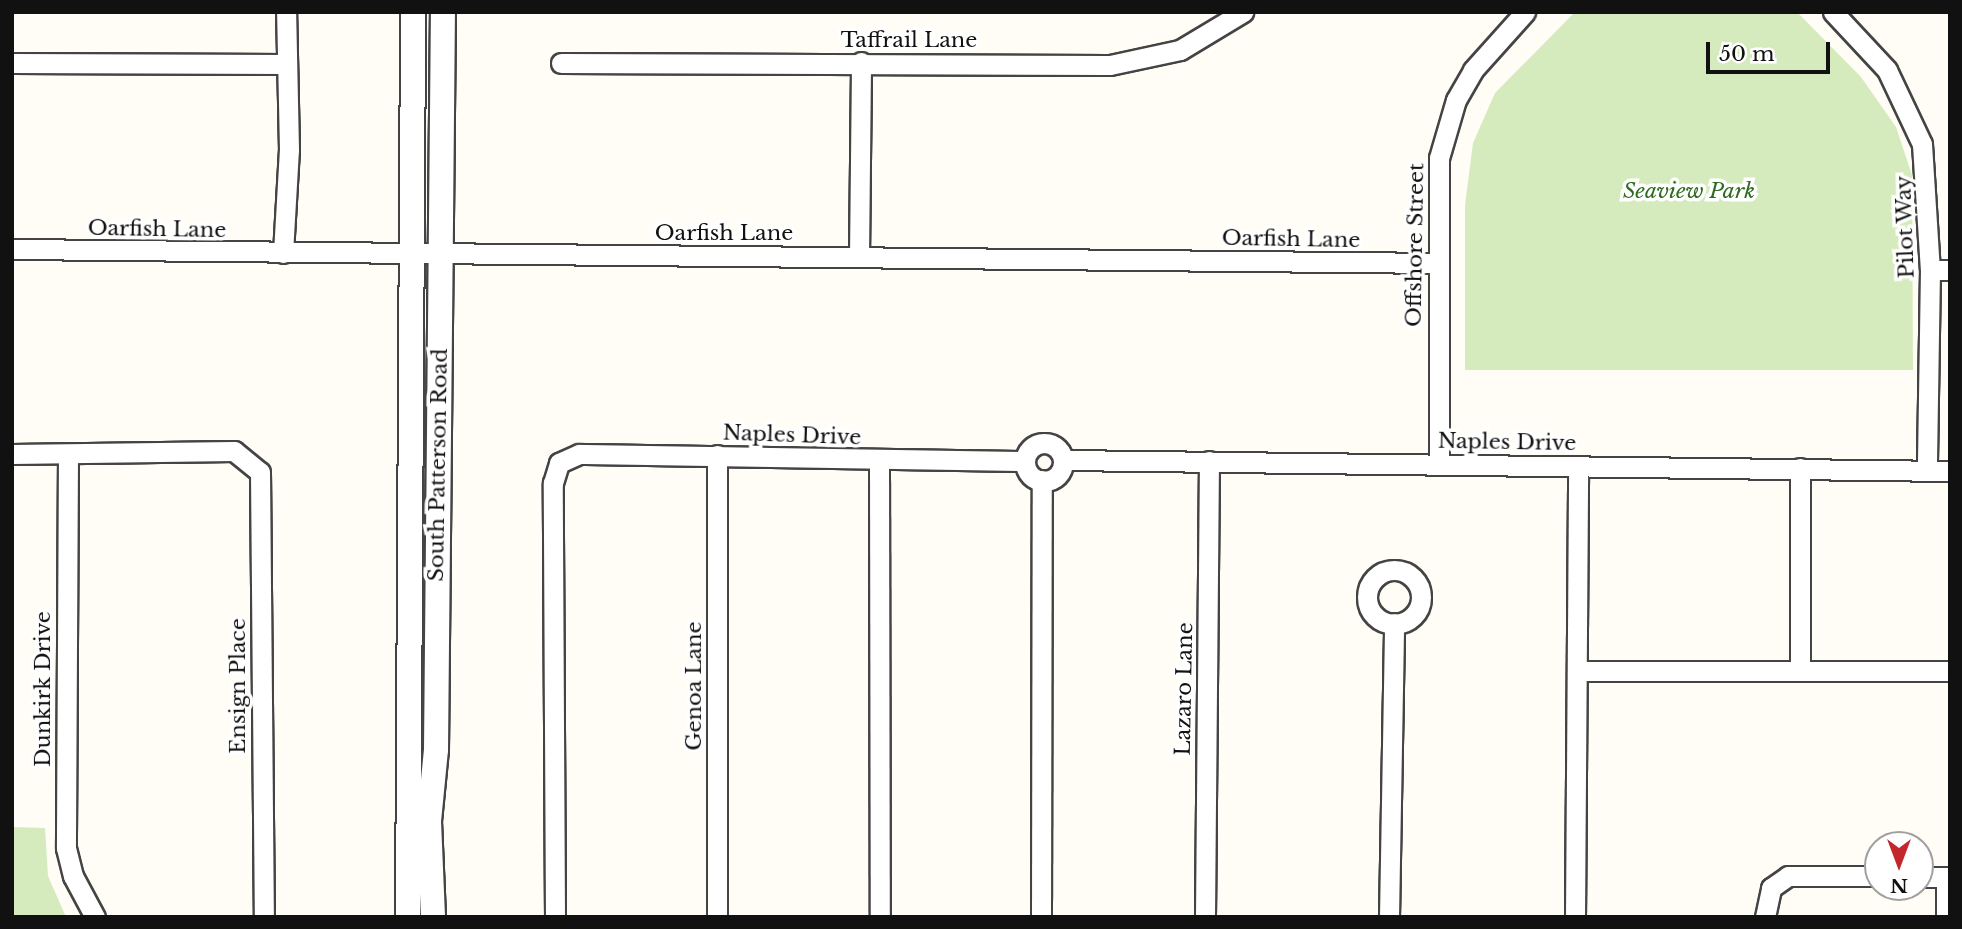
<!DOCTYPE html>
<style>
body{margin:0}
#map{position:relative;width:1962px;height:929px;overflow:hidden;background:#fffdf5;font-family:"Libre Baskerville",serif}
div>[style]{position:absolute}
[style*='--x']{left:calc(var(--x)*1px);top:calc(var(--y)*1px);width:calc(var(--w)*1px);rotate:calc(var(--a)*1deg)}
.green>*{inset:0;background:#d5ebbd}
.roads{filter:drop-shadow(2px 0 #444) drop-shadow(-2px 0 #444) drop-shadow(0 2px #444) drop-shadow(0 -2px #444)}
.minor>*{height:19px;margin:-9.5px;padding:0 9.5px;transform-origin:9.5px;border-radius:9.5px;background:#fff}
.minor>.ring{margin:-9.5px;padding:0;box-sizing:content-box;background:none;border:19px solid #fff;border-radius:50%}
.tertiary>*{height:24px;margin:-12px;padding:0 12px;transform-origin:12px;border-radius:12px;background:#fff}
span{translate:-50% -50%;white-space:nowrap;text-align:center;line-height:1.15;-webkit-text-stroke:7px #fff;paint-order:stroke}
.street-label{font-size:21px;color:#111}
.park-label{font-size:21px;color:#2f6b1f;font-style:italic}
.frame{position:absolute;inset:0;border:14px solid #111;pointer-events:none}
.north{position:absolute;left:1864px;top:831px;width:70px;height:70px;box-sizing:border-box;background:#fff;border:2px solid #a0a0a0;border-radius:50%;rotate:180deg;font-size:19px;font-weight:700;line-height:28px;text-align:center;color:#111}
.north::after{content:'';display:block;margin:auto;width:24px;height:32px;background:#c4262e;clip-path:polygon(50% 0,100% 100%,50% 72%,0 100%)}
.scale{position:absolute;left:1706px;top:42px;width:124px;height:32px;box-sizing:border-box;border:4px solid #111;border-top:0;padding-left:9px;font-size:21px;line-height:24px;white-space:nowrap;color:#111;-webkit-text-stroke:5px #fff;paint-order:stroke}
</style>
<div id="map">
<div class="green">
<div style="clip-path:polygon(1575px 12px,1797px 12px,1861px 77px,1896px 127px,1912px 175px,1913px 370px,1465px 370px,1465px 205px,1473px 143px,1495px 93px)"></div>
<div style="clip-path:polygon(12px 827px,45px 828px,48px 876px,66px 917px,12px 917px)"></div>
</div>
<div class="roads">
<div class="minor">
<div style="--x:1833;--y:12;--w:79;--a:47"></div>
<div style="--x:1887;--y:70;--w:82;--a:64.7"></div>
<div style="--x:1922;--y:144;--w:126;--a:86.4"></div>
<div style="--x:1930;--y:270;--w:201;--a:90.9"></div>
<div style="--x:12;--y:63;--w:273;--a:0.2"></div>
<div style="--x:561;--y:63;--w:549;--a:0.21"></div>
<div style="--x:1110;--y:65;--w:72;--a:-12.1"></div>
<div style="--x:1180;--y:50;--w:74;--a:-31.1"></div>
<div style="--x:12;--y:249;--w:1424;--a:0.56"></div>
<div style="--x:283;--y:253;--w:103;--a:-86.7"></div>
<div style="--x:289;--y:150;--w:138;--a:-91.2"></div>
<div style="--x:859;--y:257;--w:195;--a:-89.4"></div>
<div style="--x:1930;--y:270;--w:20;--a:0"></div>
<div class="ring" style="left:1025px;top:443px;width:19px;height:19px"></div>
<div style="--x:12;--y:454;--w:222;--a:-0.8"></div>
<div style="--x:234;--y:451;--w:33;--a:39"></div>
<div style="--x:260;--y:472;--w:445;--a:89.5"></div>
<div style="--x:68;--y:454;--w:394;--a:90.3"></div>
<div style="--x:66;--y:848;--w:29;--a:76"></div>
<div style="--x:73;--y:876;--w:47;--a:61.8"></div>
<div style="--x:717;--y:455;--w:462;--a:90"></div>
<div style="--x:1063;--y:460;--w:887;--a:0.71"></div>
<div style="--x:879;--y:461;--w:456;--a:89.9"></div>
<div style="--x:1439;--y:463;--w:305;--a:-90"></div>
<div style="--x:1439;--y:158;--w:60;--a:-73.7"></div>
<div style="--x:1456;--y:100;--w:34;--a:-60"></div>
<div style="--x:1473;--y:70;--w:78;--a:-48.1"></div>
<div class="ring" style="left:1367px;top:570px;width:35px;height:35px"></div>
<div style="--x:1577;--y:671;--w:373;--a:0"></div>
<div style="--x:1800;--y:671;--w:203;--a:-90"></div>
<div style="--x:1920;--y:877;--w:30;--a:0"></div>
<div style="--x:1946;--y:877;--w:40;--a:90"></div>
<div style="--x:555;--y:917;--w:434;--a:-90.3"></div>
<div style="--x:553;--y:483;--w:21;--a:-73"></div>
<div style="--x:559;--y:463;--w:22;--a:-24"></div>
<div style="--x:579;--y:454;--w:446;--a:0.9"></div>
<div style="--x:1041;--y:917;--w:437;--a:-89.9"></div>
<div style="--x:1205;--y:917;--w:456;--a:-89.5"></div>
<div style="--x:1389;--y:917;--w:294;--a:-89"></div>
<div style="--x:1575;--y:917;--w:451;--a:-89.6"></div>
<div style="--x:1765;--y:917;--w:30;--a:-78"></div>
<div style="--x:1771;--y:888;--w:21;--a:-35"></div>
<div style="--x:1788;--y:876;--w:90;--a:0"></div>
</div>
<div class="tertiary">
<div style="--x:408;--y:917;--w:905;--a:-89.68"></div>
<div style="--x:433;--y:917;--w:96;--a:-92.4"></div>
<div style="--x:429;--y:821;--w:71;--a:-84.4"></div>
<div style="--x:436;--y:750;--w:738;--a:-89.46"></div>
</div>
</div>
<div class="street-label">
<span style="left:909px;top:40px">Taffrail Lane</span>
<span style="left:1905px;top:227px;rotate:-92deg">Pilot Way</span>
<span style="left:157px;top:229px;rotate:1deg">Oarfish Lane</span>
<span style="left:724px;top:233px">Oarfish Lane</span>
<span style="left:1291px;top:239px;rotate:1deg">Oarfish Lane</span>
<span style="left:1415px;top:245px;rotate:-89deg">Offshore Street</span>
<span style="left:792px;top:435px;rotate:2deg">Naples Drive</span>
<span style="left:1507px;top:442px;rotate:1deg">Naples Drive</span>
<span style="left:438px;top:465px;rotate:-89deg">South Patterson Road</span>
<span style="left:238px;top:686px;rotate:-90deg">Ensign Place</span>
<span style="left:694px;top:686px;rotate:-90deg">Genoa Lane</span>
<span style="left:43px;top:689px;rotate:-90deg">Dunkirk Drive</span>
<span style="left:1184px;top:689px;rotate:-89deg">Lazaro Lane</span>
</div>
<div class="park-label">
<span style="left:1689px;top:191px">Seaview Park</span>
</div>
<div class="frame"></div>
<div class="north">N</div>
<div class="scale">50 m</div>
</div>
